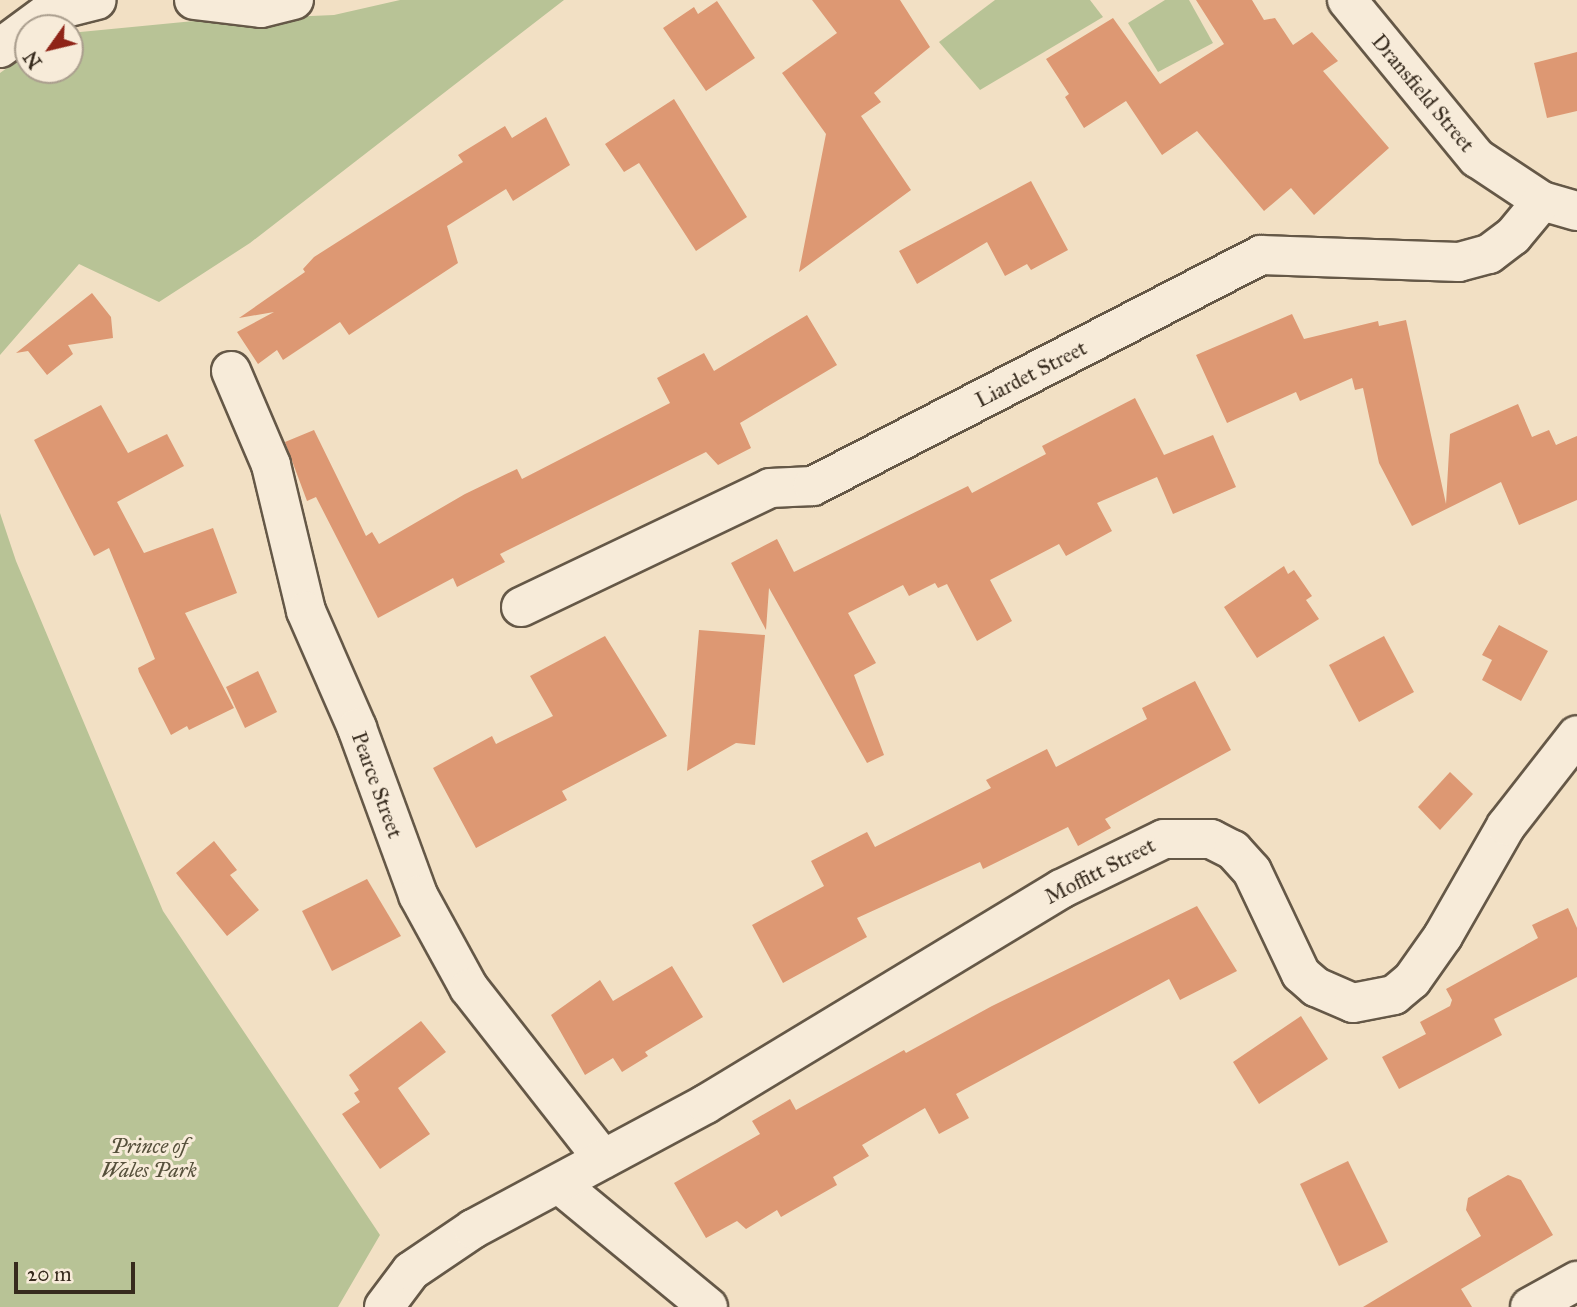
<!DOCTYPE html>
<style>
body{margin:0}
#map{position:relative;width:1577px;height:1307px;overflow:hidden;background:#f2e0c4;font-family:"IM FELL Great Primer",serif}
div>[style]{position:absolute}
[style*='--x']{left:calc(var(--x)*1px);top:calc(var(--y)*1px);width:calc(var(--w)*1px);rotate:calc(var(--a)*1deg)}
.green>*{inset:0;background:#b8c396}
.building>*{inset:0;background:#dd9873}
.roads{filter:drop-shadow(2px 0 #655847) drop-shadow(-2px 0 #655847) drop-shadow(0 2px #655847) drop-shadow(0 -2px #655847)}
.minor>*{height:38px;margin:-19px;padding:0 19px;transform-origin:19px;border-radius:19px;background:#f7ebd9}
span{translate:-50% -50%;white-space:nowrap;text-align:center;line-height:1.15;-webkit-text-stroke:6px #f7ebd9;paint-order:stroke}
.street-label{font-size:21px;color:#362a1d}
.park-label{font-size:21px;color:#56503b;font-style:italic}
.north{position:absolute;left:14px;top:14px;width:70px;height:70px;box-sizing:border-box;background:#f7ebd9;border:2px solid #aa9e8e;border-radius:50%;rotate:236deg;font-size:19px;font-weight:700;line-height:28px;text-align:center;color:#362a1d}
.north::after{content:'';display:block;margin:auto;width:24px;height:32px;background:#8f2418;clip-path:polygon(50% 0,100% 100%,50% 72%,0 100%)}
.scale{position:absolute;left:14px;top:1262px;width:121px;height:32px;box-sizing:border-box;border:4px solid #362a1d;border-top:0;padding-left:9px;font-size:21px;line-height:24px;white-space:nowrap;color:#362a1d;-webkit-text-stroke:5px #f7ebd9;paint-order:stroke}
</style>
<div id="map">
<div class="green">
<div style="clip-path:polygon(400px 0,564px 0,250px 243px,159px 302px,79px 264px,0 355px,0 73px,28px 53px,28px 70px,70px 70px,70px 33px,194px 21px,334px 15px)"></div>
<div style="clip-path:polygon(995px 0,1090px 0,1103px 17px,980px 90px,939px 42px)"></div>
<div style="clip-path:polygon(1165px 0,1189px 0,1213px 43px,1158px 72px,1128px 23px)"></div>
<div style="clip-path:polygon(0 513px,16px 561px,163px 911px,380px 1235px,338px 1307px,0 1307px)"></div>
</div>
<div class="building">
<div style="clip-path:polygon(812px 0,900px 0,930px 47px,874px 93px,881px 102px,861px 116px,911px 190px,799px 272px,826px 134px,782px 73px,837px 33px)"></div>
<div style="clip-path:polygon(1196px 0,1252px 0,1264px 20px,1275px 18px,1293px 45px,1312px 32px,1338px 61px,1323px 71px,1389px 148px,1314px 215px,1291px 188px,1264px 211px,1197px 131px,1162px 155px,1126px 101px,1084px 128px,1065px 97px,1069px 94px,1046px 59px,1113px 18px,1160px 84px,1224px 44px)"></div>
<div style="clip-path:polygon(717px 1px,755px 58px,706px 91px,663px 28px,694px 7px,698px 14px)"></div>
<div style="clip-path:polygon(1577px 52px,1577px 111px,1547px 118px,1534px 63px)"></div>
<div style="clip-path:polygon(674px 99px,747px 217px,696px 251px,639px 163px,624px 172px,605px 144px)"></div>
<div style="clip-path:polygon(546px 117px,570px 165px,513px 201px,506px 189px,447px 226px,458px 263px,349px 335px,340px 322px,283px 360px,277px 350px,258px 364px,237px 332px,274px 312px,239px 318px,305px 272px,303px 269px,314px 257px,463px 162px,458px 155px,505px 126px,512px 138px)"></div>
<div style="clip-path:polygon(1031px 181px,1068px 250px,1031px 270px,1027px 264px,1005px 276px,987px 242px,917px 284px,899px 251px)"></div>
<div style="clip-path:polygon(92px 293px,111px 317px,113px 338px,68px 345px,73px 354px,47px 375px,28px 351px,16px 353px)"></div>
<div style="clip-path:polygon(1292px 314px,1304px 339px,1378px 321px,1379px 326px,1406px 320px,1446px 504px,1450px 434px,1518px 404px,1532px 437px,1549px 430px,1556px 445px,1577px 436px,1577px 500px,1519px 525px,1501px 482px,1412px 526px,1379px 463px,1363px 388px,1355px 390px,1352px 378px,1300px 401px,1296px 392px,1227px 423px,1196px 355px)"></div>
<div style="clip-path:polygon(807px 315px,837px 365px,740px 423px,751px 448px,718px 465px,706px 452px,500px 554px,505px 562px,457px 587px,453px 578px,378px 618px,316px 497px,307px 501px,285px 442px,314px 430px,366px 536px,372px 532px,379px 544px,465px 494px,517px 469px,522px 479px,670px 403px,657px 378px,704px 353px,714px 371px)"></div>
<div style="clip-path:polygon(1135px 398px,1164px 455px,1213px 435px,1236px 487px,1173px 514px,1157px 477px,1097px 503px,1112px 531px,1066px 556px,1059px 544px,990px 580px,1012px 621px,977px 641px,947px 584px,938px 588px,935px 583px,909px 596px,903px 585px,848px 613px,876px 663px,854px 675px,884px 755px,867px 763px,769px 588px,766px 630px,731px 563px,777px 539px,794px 572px,968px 486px,972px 493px,1046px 454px,1042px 446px)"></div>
<div style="clip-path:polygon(101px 405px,128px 453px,167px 434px,184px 466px,117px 502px,144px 553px,213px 528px,237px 593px,185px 613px,234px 708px,189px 730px,187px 726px,171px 735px,139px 672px,138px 668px,155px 659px,109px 548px,94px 556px,34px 440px)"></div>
<div style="clip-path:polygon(1284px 566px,1288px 574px,1294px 570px,1312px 596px,1306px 600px,1319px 619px,1257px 658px,1224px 607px)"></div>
<div style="clip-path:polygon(1499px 625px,1548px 651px,1521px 701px,1482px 680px,1492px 660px,1482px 655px)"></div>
<div style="clip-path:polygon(699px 630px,765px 635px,755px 745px,736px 743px,687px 771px)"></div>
<div style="clip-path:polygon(605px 636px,667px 736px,562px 791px,567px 800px,476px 848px,433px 768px,492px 736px,496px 744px,553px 716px,530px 676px)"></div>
<div style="clip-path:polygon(1384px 636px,1414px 692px,1359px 722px,1329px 665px)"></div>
<div style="clip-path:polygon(258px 671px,277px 712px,245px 728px,226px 687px)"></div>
<div style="clip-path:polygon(1195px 681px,1231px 750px,1105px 819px,1111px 828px,1078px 846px,1068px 827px,983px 869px,980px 862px,857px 918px,867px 937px,783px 983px,752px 925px,824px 886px,811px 861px,867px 832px,875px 847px,991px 788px,986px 780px,1047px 749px,1056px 767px,1147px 719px,1142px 708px)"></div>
<div style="clip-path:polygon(1450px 772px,1473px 794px,1440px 830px,1418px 807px)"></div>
<div style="clip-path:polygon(214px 841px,237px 870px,230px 875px,259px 910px,227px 936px,176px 873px)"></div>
<div style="clip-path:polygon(367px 879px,401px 936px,332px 971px,302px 911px)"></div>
<div style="clip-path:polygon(1197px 906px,1237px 971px,1180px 1000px,1169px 979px,956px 1094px,969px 1118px,939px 1134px,925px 1108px,862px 1145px,869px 1156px,833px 1177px,837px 1185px,781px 1217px,777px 1210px,746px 1229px,737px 1221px,706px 1238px,674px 1183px,760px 1134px,752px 1121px,790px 1099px,796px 1110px,904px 1050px,906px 1053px,992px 1006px)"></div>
<div style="clip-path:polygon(1568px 908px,1577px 928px,1577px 977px,1494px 1019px,1502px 1035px,1399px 1089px,1382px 1057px,1426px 1034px,1420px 1022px,1450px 1006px,1452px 1000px,1446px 989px,1538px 938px,1532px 925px)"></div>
<div style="clip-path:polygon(672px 966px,703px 1017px,645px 1052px,648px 1056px,622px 1072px,613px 1058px,585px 1075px,551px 1015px,600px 980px,613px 1001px)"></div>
<div style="clip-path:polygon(1301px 1016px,1328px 1059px,1259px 1104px,1233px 1062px)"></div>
<div style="clip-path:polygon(421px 1021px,446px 1052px,398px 1088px,430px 1134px,380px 1169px,342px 1114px,360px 1102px,354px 1093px,359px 1090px,349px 1075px)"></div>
<div style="clip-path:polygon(1348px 1161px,1388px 1242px,1339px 1266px,1300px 1184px)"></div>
<div style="clip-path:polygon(1508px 1175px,1521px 1180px,1553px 1235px,1461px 1289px,1472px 1307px,1363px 1307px,1481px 1236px,1466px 1210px,1468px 1198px)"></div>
</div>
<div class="roads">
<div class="minor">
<div style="--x:194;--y:0;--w:67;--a:6.8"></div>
<div style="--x:261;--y:8;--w:34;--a:-14"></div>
<div style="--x:1347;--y:0;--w:205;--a:50.6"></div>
<div style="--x:1477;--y:158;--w:78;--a:33.5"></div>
<div style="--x:1542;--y:201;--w:36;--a:16"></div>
<div style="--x:0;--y:48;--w:61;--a:-36.3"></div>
<div style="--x:49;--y:12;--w:49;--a:-14"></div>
<div style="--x:231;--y:371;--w:102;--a:66.9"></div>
<div style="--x:271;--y:465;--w:150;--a:76.5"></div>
<div style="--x:306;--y:611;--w:128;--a:66.4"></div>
<div style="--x:357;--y:728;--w:178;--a:69.9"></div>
<div style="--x:418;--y:895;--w:106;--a:61.3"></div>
<div style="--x:469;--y:988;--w:217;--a:51.9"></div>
<div style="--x:521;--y:607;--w:276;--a:-25.5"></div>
<div style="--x:770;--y:488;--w:43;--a:-2.7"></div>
<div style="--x:813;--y:486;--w:504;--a:-27.28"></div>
<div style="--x:1261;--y:255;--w:198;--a:2"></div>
<div style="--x:1459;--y:262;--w:31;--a:-15"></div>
<div style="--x:1489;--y:254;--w:30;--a:-37"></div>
<div style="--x:1513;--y:236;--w:45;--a:-50.4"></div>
<div style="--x:559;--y:1184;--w:193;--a:39.5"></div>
<div style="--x:384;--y:1307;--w:45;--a:-53.1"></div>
<div style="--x:411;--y:1271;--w:75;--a:-34.1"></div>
<div style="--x:473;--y:1229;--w:264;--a:-28.2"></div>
<div style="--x:706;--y:1104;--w:415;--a:-31.2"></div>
<div style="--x:1061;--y:889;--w:114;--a:-25.9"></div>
<div style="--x:1164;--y:839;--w:47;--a:0"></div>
<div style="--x:1211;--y:839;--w:25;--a:27"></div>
<div style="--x:1233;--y:850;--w:28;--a:48"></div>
<div style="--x:1252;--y:871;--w:114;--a:64.6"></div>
<div style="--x:1301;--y:974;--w:20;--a:41"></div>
<div style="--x:1316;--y:987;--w:40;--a:23.4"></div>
<div style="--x:1353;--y:1003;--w:42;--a:-11"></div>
<div style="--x:1394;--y:995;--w:23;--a:-40"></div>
<div style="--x:1412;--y:980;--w:54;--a:-54.8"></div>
<div style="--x:1443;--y:936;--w:127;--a:-60.2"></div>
<div style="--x:1506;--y:826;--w:115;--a:-52"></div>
<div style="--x:1530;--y:1307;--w:54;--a:-29"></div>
</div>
</div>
<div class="street-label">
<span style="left:1423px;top:93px;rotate:50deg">Dransfield Street</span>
<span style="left:1031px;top:374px;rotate:-27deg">Liardet Street</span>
<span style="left:377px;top:785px;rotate:70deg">Pearce Street</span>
<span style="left:1100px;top:871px;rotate:-27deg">Moffitt Street</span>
</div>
<div class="park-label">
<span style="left:149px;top:1158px">Prince of<br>Wales Park</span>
</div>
<div class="north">N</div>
<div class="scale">20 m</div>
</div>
